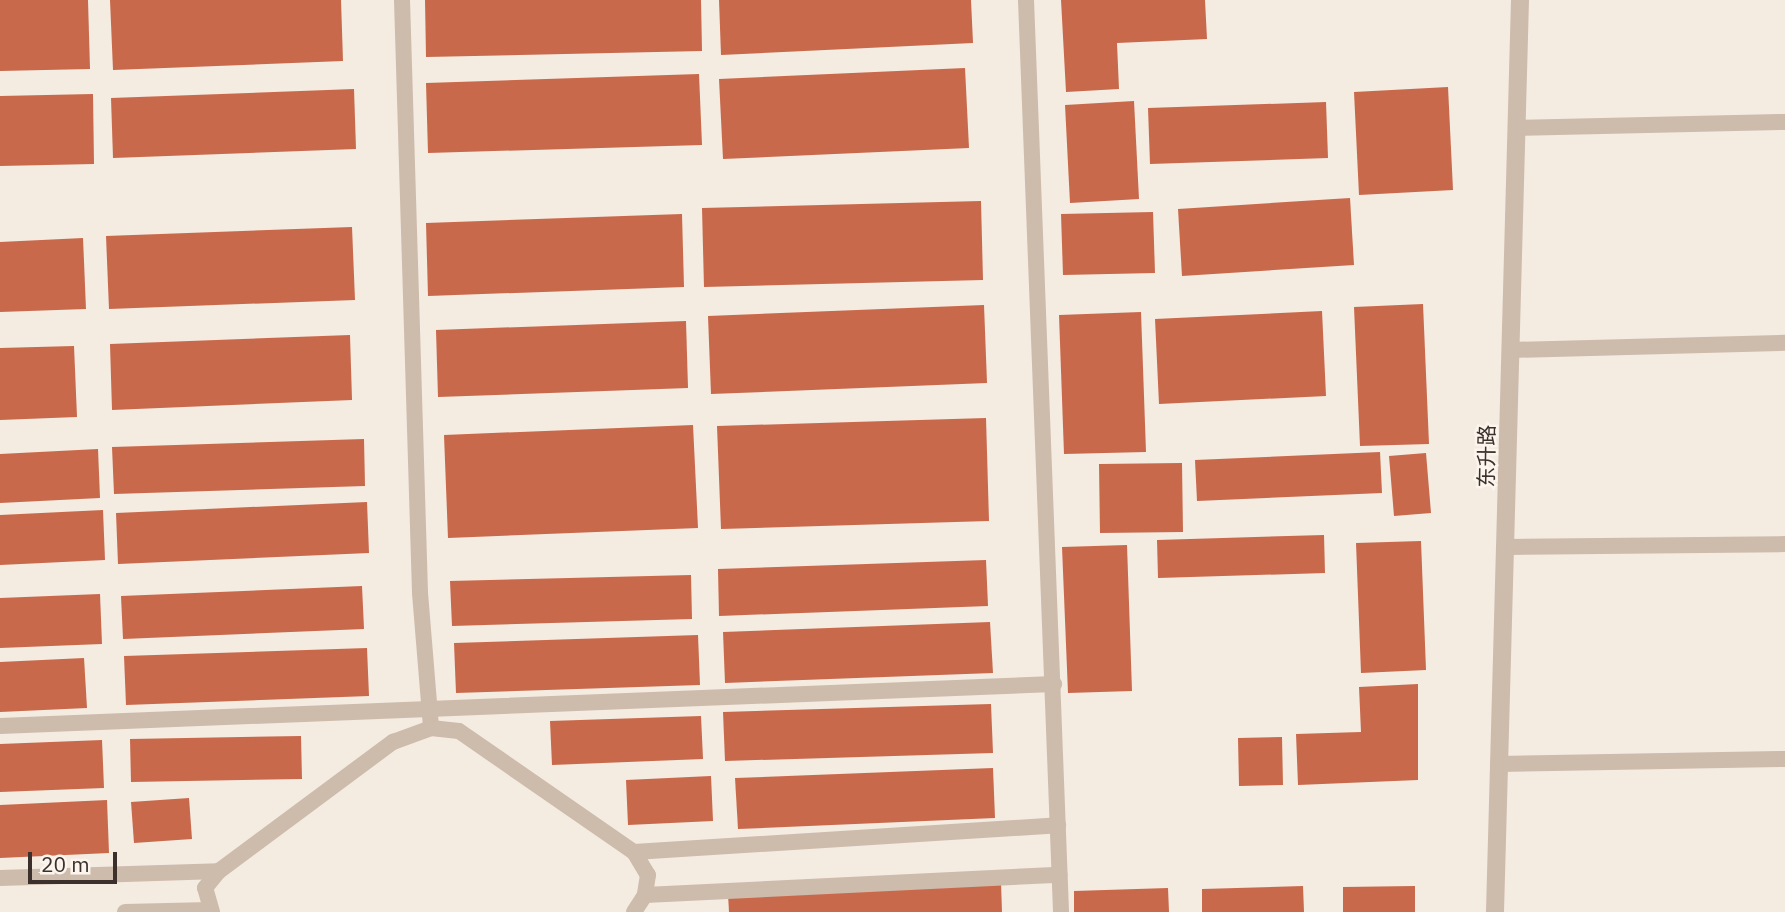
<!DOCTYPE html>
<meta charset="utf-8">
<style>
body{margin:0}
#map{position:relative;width:1785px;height:912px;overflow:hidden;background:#f4ebe1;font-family:"IBM Plex Sans","Noto Sans SC",sans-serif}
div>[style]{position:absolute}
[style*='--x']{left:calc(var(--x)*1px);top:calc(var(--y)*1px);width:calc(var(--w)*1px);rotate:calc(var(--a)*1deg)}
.building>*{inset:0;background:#c8694b}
.service>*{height:16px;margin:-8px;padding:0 8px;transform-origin:8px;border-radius:8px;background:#cdbbac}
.minor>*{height:18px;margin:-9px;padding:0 9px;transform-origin:9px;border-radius:9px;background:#cdbbac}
span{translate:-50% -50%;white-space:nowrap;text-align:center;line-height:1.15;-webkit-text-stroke:5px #fbf5ee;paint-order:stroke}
.street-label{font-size:21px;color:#3b302b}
.scale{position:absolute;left:28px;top:852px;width:89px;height:32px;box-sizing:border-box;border:4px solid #3b302b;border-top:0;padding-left:9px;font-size:21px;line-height:24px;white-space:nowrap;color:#3b302b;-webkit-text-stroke:5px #fbf5ee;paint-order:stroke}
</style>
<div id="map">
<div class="building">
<div style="clip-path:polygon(0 0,88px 0,90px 69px,0 71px)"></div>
<div style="clip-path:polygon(110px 0,341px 0,343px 61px,113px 70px)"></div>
<div style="clip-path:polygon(425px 0,701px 0,702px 51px,426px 57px)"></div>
<div style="clip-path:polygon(719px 0,971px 0,973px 43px,721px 55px)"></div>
<div style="clip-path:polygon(1061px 0,1205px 0,1207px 39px,1117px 43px,1119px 89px,1066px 92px)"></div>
<div style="clip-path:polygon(965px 68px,969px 148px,723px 159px,719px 79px)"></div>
<div style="clip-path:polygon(699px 74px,702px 145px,428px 153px,426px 83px)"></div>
<div style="clip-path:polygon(1448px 87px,1453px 190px,1359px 195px,1354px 92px)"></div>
<div style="clip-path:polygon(354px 89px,356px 149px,113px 158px,111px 98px)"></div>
<div style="clip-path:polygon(93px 94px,94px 164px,0 166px,0 96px)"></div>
<div style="clip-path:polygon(1134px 101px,1139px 199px,1070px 203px,1065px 105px)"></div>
<div style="clip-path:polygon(1326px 102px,1328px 158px,1150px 164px,1148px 108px)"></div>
<div style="clip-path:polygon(1350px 198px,1354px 265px,1182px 276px,1178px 209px)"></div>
<div style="clip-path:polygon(981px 201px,983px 280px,704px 287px,702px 208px)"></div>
<div style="clip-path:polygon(1153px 212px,1155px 273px,1063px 275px,1061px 214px)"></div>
<div style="clip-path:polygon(682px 214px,684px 287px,428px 296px,426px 223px)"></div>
<div style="clip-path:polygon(352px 227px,355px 300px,109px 309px,106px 236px)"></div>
<div style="clip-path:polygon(83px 238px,86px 309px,0 312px,0 242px)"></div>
<div style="clip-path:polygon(1423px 304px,1429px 444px,1360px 446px,1354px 307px)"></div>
<div style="clip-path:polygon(984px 305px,987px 383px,711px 394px,708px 316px)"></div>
<div style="clip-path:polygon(1322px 311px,1326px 396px,1159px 404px,1155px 319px)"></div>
<div style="clip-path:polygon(1141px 312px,1146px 452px,1064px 454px,1059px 315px)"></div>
<div style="clip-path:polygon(686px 321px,688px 388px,438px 397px,436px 330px)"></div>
<div style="clip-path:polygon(350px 335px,352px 400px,112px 410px,110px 344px)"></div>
<div style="clip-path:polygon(74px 346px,77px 417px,0 420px,0 348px)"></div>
<div style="clip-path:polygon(986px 418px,989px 521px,721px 529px,717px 426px)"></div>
<div style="clip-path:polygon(693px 425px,698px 528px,448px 538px,444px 435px)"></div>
<div style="clip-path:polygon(364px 439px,365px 486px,114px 494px,112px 447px)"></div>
<div style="clip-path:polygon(98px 449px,100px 498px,0 503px,0 454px)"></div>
<div style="clip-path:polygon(1380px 452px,1382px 493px,1197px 501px,1195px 460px)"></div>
<div style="clip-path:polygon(1426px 453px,1431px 513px,1394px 516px,1389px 456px)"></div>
<div style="clip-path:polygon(1182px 463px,1183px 532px,1100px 533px,1099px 464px)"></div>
<div style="clip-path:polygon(367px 502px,369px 553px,118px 564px,116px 513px)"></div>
<div style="clip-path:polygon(103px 510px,105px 560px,0 565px,0 515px)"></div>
<div style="clip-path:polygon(1324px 535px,1325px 573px,1158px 578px,1157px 540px)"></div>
<div style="clip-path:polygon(1421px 541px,1426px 670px,1361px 673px,1356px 543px)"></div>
<div style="clip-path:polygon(1127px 545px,1132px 691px,1068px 693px,1062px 547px)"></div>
<div style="clip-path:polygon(986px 560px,988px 606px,719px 616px,718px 569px)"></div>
<div style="clip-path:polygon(691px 575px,692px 619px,452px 626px,450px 581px)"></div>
<div style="clip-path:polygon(362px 586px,364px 629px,123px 639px,121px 596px)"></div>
<div style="clip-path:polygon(100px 594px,102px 644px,0 648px,0 598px)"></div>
<div style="clip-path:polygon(990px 622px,993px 673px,725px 683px,723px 632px)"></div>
<div style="clip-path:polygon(698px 635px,700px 685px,456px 693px,454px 643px)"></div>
<div style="clip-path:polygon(367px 648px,369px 696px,126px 705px,124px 656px)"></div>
<div style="clip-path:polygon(84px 658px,87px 708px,0 712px,0 662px)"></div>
<div style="clip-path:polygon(1418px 684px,1418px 780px,1298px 785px,1296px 734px,1361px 732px,1359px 687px)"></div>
<div style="clip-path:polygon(991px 704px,993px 753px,725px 761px,723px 712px)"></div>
<div style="clip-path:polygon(701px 716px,703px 759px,552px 765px,550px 721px)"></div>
<div style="clip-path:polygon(301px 736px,302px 779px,131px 782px,130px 739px)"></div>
<div style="clip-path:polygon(1282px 737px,1283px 785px,1239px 786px,1238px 738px)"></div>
<div style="clip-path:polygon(102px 740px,104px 788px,0 792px,0 744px)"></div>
<div style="clip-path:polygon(993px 768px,995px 818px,738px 829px,735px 778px)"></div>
<div style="clip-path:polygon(711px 776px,713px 821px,628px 825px,626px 780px)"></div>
<div style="clip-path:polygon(189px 798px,192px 839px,134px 843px,131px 802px)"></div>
<div style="clip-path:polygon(107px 800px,109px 853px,0 858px,0 805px)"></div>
<div style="clip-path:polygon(1001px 882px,1002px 912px,729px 912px,728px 894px)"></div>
<div style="clip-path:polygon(1303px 886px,1304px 912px,1202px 912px,1202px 889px)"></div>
<div style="clip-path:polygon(1415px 886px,1415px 912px,1343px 912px,1343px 887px)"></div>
<div style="clip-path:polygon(1168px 888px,1169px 912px,1074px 912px,1074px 891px)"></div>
</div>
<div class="service">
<div style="--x:402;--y:0;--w:593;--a:88.26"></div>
<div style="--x:420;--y:593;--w:135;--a:85.3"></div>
<div style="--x:1026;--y:0;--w:913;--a:87.8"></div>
<div style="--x:1518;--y:128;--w:267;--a:-1.3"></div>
<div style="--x:1511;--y:350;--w:274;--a:-1.5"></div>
<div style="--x:1507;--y:547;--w:278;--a:-0.6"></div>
<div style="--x:0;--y:726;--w:1055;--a:-2.28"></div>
<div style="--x:1498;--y:764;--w:287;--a:-1"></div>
<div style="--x:634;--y:852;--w:425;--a:-3.6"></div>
<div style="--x:0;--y:878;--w:219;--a:-1.8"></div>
<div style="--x:645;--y:895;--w:415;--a:-2.8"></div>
<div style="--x:125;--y:912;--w:85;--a:-1.3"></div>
<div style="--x:212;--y:912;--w:25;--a:-106"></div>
<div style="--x:205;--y:888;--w:22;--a:-51"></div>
<div style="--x:219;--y:871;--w:217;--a:-36.6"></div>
<div style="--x:393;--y:742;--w:40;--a:-20.2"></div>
<div style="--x:431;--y:728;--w:28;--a:6"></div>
<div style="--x:459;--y:731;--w:213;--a:34.7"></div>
<div style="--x:634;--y:852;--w:27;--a:59"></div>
<div style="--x:648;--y:875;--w:20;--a:99"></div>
<div style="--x:645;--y:895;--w:20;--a:123"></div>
</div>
<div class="minor">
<div style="--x:1495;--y:912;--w:912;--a:-88.43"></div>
</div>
<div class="street-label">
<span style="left:1486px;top:456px;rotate:-89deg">东升路</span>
</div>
<div class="scale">20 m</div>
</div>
